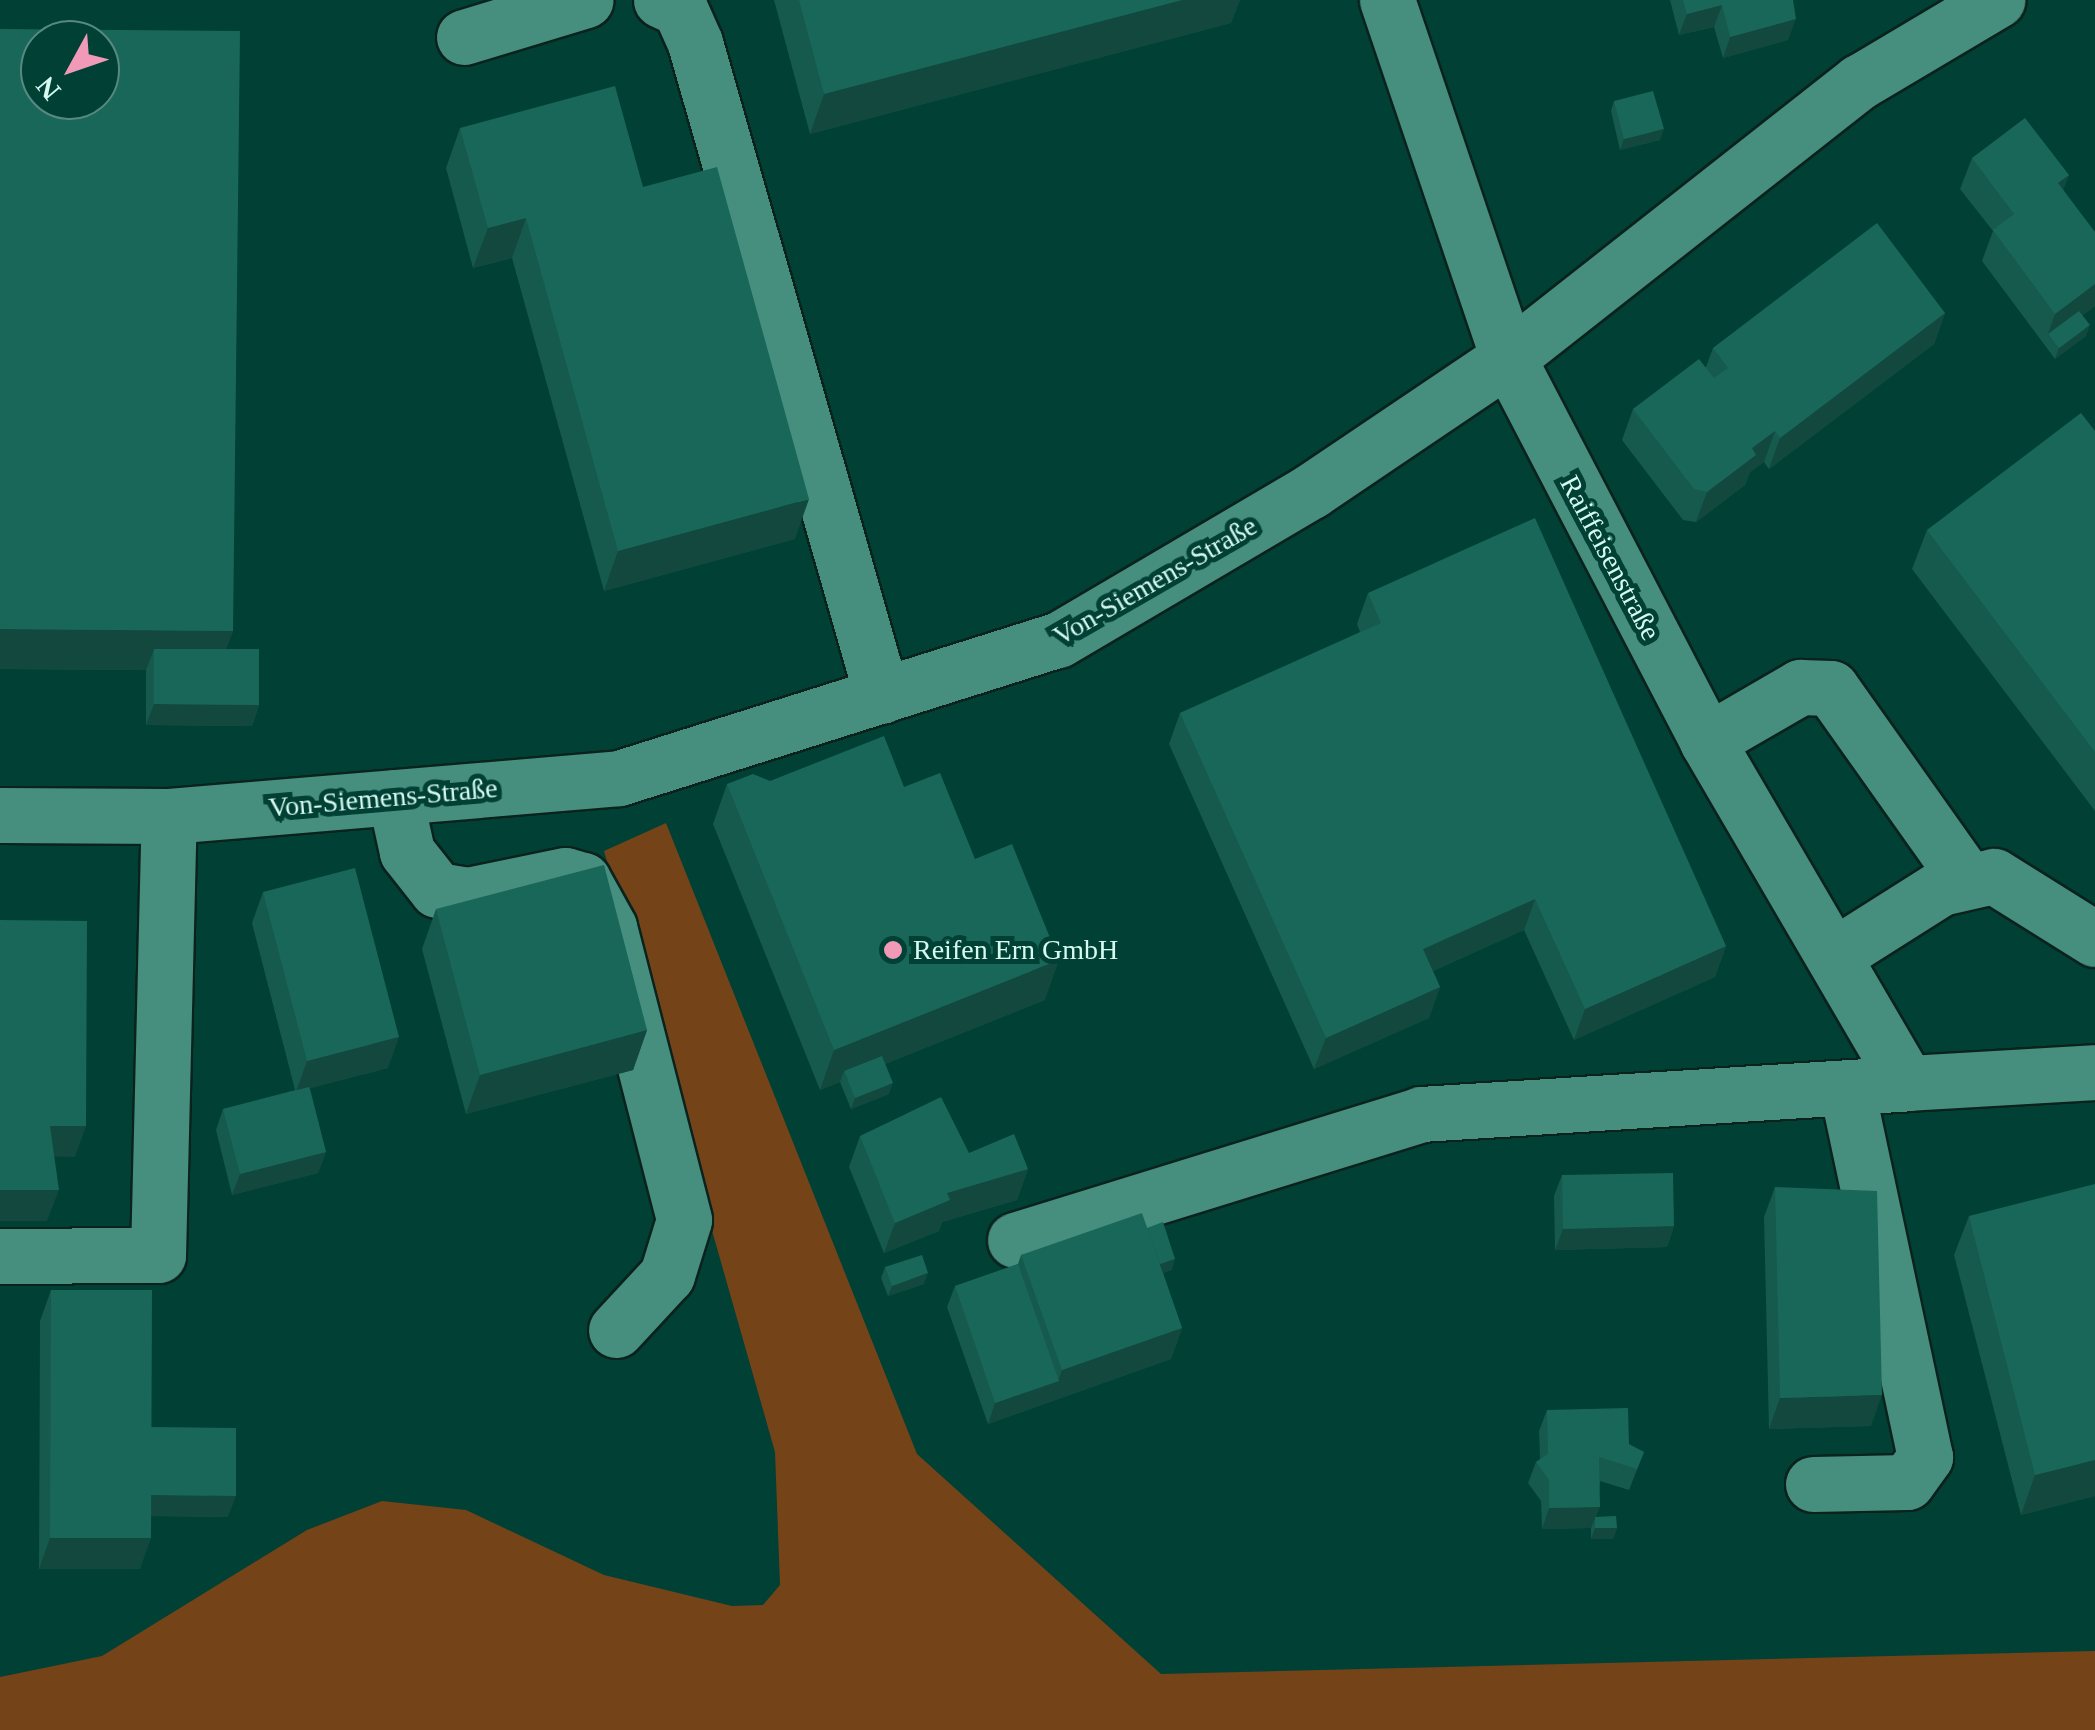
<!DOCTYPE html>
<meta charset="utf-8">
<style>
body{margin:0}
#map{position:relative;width:2095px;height:1730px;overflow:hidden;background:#004035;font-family:Georgia,serif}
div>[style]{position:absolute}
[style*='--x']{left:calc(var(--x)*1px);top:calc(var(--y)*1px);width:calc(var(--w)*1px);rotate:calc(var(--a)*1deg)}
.green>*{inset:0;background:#744318}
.roads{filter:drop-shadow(2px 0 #0b221d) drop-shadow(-2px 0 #0b221d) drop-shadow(0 2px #0b221d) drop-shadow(0 -2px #0b221d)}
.minor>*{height:55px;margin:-27.5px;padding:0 27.5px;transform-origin:27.5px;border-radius:27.5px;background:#468f7f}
.wall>*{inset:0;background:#16594d}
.shaded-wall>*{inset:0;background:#12483e}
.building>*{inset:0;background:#196759}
.dots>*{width:28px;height:28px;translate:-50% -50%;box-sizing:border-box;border:5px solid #004035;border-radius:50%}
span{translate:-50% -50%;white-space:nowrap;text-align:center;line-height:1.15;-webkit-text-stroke:10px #004035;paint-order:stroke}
.street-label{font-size:28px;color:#d6f9f0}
.poi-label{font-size:28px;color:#d6f9f0}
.left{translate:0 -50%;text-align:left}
.north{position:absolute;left:20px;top:20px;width:100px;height:100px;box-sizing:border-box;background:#004035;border:2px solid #568a80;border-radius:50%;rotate:230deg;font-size:28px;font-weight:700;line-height:40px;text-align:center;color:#d6f9f0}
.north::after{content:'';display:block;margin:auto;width:35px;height:45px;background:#f09ab7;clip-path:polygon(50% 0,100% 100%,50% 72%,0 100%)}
</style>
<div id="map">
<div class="green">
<div style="clip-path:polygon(666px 823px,917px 1454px,1161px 1674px,2095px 1651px,2095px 1730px,0 1730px,0 1677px,102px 1656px,307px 1530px,382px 1501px,466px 1510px,604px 1575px,732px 1606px,763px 1605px,780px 1585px,775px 1452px,604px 851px)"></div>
</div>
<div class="roads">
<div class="minor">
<div style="--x:661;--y:0;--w:21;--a:25"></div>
<div style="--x:680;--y:9;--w:37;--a:66"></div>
<div style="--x:695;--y:43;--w:679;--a:74.02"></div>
<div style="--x:1387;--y:0;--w:378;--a:71.3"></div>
<div style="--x:1508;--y:358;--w:432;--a:62.5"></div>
<div style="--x:1707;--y:741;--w:396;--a:59.7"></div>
<div style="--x:1907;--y:1083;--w:188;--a:-3.3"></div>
<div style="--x:464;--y:37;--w:127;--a:-16.9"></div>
<div style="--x:1707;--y:741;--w:108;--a:-30.1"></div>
<div style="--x:1800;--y:687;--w:31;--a:2"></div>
<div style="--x:1831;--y:688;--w:234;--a:54.7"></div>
<div style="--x:395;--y:797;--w:56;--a:77.7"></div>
<div style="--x:407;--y:852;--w:48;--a:51.7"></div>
<div style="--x:437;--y:890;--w:31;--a:9"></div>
<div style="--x:468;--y:895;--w:99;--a:-11.7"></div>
<div style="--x:565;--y:875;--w:19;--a:16"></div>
<div style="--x:583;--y:880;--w:54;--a:61"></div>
<div style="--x:609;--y:927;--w:302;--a:75.6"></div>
<div style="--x:684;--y:1220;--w:58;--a:107.2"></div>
<div style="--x:667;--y:1275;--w:75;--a:132.8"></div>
<div style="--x:0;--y:815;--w:169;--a:0.3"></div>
<div style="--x:169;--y:816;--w:452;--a:-4.8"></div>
<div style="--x:619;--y:778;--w:460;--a:-17.5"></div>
<div style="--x:1058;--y:640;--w:294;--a:-30.5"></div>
<div style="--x:1311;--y:491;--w:238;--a:-34"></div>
<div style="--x:1508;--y:358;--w:447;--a:-38.2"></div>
<div style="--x:1859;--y:82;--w:161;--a:-30.7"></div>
<div style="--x:1838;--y:953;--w:122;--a:-32.3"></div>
<div style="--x:1941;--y:888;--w:54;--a:-12.8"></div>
<div style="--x:1994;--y:876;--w:119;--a:32"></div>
<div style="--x:1015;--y:1240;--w:425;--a:-17.2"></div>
<div style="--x:1421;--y:1114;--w:487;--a:-3.6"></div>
<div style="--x:0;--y:1256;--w:158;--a:-0.4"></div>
<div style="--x:158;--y:1255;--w:439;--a:-88.6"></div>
<div style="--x:1813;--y:1484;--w:94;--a:-1.2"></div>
<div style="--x:1907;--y:1482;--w:31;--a:-54"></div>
<div style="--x:1925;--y:1457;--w:375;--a:-102"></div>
</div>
</div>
<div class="wall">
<div style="clip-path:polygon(774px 0,1240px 0,1231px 23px,810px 134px)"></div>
<div style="clip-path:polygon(1670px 0,1793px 0,1788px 40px,1723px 58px,1714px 27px,1679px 35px)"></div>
<div style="clip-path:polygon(0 29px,233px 631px,226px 649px,259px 705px,252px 726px,146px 725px,146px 670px,0 669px)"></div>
<div style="clip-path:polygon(1614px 101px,1660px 140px,1620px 150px,1611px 111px)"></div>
<div style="clip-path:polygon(460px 128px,643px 187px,795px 539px,604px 591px,512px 258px,473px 268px,446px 168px)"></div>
<div style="clip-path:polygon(1972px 158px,2069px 175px,2063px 190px,2095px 306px,2082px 316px,2086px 336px,2055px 359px,1982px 261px,1993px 231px,1960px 189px)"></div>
<div style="clip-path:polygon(1945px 313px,1934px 344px,1769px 469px,1764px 462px,1750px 472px,1745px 485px,1696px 522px,1683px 520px,1622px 440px,1633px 409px,1706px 367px,1713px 348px)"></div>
<div style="clip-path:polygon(2095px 431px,2095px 811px,1912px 569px,1927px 530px)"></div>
<div style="clip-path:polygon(1368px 593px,1726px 946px,1715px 977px,1574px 1040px,1524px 930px,1433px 971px,1440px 987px,1429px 1018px,1314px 1069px,1169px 744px,1180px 713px,1360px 632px,1357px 624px)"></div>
<div style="clip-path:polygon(770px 781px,904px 787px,975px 859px,1045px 1000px,885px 1064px,889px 1094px,851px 1109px,840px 1082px,820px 1090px,713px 824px,727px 784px)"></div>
<div style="clip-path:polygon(263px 892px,388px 1068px,310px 1088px,326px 1152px,318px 1173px,232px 1195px,216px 1130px,223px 1109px,295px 1090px,252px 923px)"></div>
<div style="clip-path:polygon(436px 909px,647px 1030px,633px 1070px,466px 1114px,422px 949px)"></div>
<div style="clip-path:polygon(860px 1136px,969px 1153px,1028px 1169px,1017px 1200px,942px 1222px,939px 1231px,884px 1253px,849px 1167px)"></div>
<div style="clip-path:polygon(1562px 1175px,1674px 1226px,1667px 1247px,1555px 1250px,1554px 1196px)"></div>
<div style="clip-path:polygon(1775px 1187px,1871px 1426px,1769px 1429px,1764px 1217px)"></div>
<div style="clip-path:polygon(1969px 1216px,2095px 1496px,2021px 1515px,1954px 1255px)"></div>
<div style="clip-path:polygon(1147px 1228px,1172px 1270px,1163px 1273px,1182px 1328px,1171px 1359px,988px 1424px,947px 1307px,955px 1286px,1018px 1264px,1021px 1255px)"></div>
<div style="clip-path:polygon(885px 1267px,924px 1284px,888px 1296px,881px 1278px)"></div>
<div style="clip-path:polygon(51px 1290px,151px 1427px,228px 1517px,151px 1516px,140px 1569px,39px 1569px,40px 1321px)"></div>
<div style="clip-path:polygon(1547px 1410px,1644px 1452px,1629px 1490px,1600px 1481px,1596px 1517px,1617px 1528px,1613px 1539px,1591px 1539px,1591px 1528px,1542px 1529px,1541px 1501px,1528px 1483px,1536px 1462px,1540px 1459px,1539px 1431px)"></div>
</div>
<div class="shaded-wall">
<div style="clip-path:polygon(1182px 0,1240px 0,1231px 23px,810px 134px,824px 94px)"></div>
<div style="clip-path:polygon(1722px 5px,1714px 27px,1679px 35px,1687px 14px)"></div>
<div style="clip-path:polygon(1796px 19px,1788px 40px,1723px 58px,1730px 37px)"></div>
<div style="clip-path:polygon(1664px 129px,1660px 140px,1620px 150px,1624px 139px)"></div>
<div style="clip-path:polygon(2069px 175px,2057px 206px,2058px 183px)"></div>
<div style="clip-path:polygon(526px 218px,512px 258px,473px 268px,488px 228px)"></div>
<div style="clip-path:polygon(2095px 284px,2095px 306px,2052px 339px,2048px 334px,2055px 314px)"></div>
<div style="clip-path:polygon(1945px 313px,1934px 344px,1769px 469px,1780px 438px)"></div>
<div style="clip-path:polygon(2090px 325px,2086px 336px,2055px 359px,2059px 348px)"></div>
<div style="clip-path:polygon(1775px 431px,1764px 462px,1750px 472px,1745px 485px,1696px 522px,1707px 492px,1752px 448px)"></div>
<div style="clip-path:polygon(809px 499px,795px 539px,604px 591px,618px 551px)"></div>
<div style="clip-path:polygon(0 629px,233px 631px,218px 671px,154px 649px,146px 670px,0 669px)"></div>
<div style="clip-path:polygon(154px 704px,259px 705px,252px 726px,146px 725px)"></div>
<div style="clip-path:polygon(1535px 899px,1524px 930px,1412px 980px,1423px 949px)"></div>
<div style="clip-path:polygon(1726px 946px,1715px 977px,1574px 1040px,1585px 1009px)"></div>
<div style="clip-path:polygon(1059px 960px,1045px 1000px,847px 1079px,844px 1071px,840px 1082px,820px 1090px,834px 1050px)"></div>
<div style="clip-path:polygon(1440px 987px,1429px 1018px,1314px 1069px,1326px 1038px)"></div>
<div style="clip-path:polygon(647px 1030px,633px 1070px,466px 1114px,480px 1075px)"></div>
<div style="clip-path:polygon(399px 1037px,388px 1068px,296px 1092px,307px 1061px)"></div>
<div style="clip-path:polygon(893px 1083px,889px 1094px,851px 1109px,855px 1098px)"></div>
<div style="clip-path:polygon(50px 1126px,86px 1126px,75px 1157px,39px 1156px)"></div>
<div style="clip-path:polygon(326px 1152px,318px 1173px,232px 1195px,240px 1174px)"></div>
<div style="clip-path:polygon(1028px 1169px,1017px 1200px,942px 1222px,939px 1231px,884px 1253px,895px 1223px,947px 1193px)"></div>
<div style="clip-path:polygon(0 1190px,59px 1190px,47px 1221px,0 1221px)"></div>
<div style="clip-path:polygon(1674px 1226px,1667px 1247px,1555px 1250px,1563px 1229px)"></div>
<div style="clip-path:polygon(1175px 1259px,1172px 1270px,1153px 1276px,1157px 1265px)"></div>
<div style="clip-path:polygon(928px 1273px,924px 1284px,888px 1296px,892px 1286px)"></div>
<div style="clip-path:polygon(1182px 1328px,1171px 1359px,988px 1424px,995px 1403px,1058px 1381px,1062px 1370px)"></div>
<div style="clip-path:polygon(1882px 1395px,1871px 1426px,1769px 1429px,1780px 1398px)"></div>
<div style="clip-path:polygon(2095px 1460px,2095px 1496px,2021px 1515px,2035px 1475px)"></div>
<div style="clip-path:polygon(148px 1495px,236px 1496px,228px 1517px,140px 1516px)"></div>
<div style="clip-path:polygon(1600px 1507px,1591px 1528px,1542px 1529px,1549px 1508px)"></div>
<div style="clip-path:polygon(1595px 1528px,1617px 1528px,1613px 1539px,1591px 1539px)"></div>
<div style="clip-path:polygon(50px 1538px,151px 1538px,140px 1569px,39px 1569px)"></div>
</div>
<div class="building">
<div style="clip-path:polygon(799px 0,1182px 0,824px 94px)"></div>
<div style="clip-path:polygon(1683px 0,1793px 0,1796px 19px,1730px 37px,1722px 5px,1687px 14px)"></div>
<div style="clip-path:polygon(evenodd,0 29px,240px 31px,233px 631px,0 629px,0 29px,40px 40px,100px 40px,100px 100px,40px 100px,40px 40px)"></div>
<div style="clip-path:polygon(615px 86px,643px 187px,717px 167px,809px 499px,618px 551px,526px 218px,488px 228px,460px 128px)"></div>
<div style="clip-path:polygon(1653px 91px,1664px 129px,1624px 139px,1614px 101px)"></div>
<div style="clip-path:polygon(2025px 118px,2069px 175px,2058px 183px,2095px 232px,2095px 284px,2055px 314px,1993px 230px,2014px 214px,1972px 158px)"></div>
<div style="clip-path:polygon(1877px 223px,1945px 313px,1780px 438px,1775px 431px,1752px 448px,1756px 455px,1707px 492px,1694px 489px,1633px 409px,1699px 359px,1714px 378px,1728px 368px,1713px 348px)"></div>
<div style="clip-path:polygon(2079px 311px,2090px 325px,2059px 348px,2048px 334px)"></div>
<div style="clip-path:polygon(2081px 413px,2095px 431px,2095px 752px,1927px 530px)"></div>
<div style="clip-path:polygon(1535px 518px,1726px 946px,1585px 1009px,1535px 899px,1423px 949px,1440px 987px,1326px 1038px,1180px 713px,1381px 623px,1368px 593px)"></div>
<div style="clip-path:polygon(154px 649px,259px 649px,259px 705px,154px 704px)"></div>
<div style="clip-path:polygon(884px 736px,904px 787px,940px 773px,975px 859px,1012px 844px,1059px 960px,834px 1050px,727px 784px,753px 774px,770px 781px)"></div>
<div style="clip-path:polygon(604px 865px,647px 1030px,480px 1075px,436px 909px)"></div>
<div style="clip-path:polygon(355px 868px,399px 1037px,307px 1061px,263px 892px)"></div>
<div style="clip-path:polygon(0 920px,87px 921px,86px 1126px,50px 1126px,59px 1190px,0 1190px)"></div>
<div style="clip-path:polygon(882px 1056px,893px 1083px,855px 1098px,844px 1071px)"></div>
<div style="clip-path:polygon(309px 1087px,326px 1152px,240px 1174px,223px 1109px)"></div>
<div style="clip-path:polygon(941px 1097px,969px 1153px,1014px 1134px,1028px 1169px,947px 1193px,950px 1200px,895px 1223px,860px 1136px)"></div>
<div style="clip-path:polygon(1673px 1173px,1674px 1226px,1563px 1229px,1562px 1175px)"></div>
<div style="clip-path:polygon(2095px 1184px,2095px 1460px,2035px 1475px,1969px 1216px)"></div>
<div style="clip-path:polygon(1775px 1187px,1877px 1191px,1882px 1395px,1780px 1398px)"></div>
<div style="clip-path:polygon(1142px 1213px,1182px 1328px,1062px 1370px,1021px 1255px)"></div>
<div style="clip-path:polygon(1163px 1222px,1175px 1259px,1160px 1264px,1147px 1228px)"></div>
<div style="clip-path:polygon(922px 1255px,928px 1273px,892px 1286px,885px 1267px)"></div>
<div style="clip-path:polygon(1018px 1264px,1059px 1381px,995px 1403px,955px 1286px)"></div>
<div style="clip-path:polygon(51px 1290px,152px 1290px,151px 1538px,50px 1538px)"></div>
<div style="clip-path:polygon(1628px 1408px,1629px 1444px,1644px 1452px,1637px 1469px,1599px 1457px,1600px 1507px,1549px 1508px,1549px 1480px,1536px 1462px,1548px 1454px,1547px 1410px)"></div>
<div style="clip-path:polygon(151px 1427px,236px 1428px,236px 1496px,151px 1495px)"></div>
<div style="clip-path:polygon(1616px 1516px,1617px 1528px,1595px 1528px,1595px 1517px)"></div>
</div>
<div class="dots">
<div style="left:893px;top:950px;background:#f09ab7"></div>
</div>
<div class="street-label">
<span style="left:1610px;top:558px;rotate:62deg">Raiffeisenstraße</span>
<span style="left:1155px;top:581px;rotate:-30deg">Von-Siemens-Straße</span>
<span style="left:383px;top:798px;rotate:-5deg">Von-Siemens-Straße</span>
</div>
<div class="poi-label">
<span class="left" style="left:913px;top:950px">Reifen Ern GmbH</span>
</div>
<div class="north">N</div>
</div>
